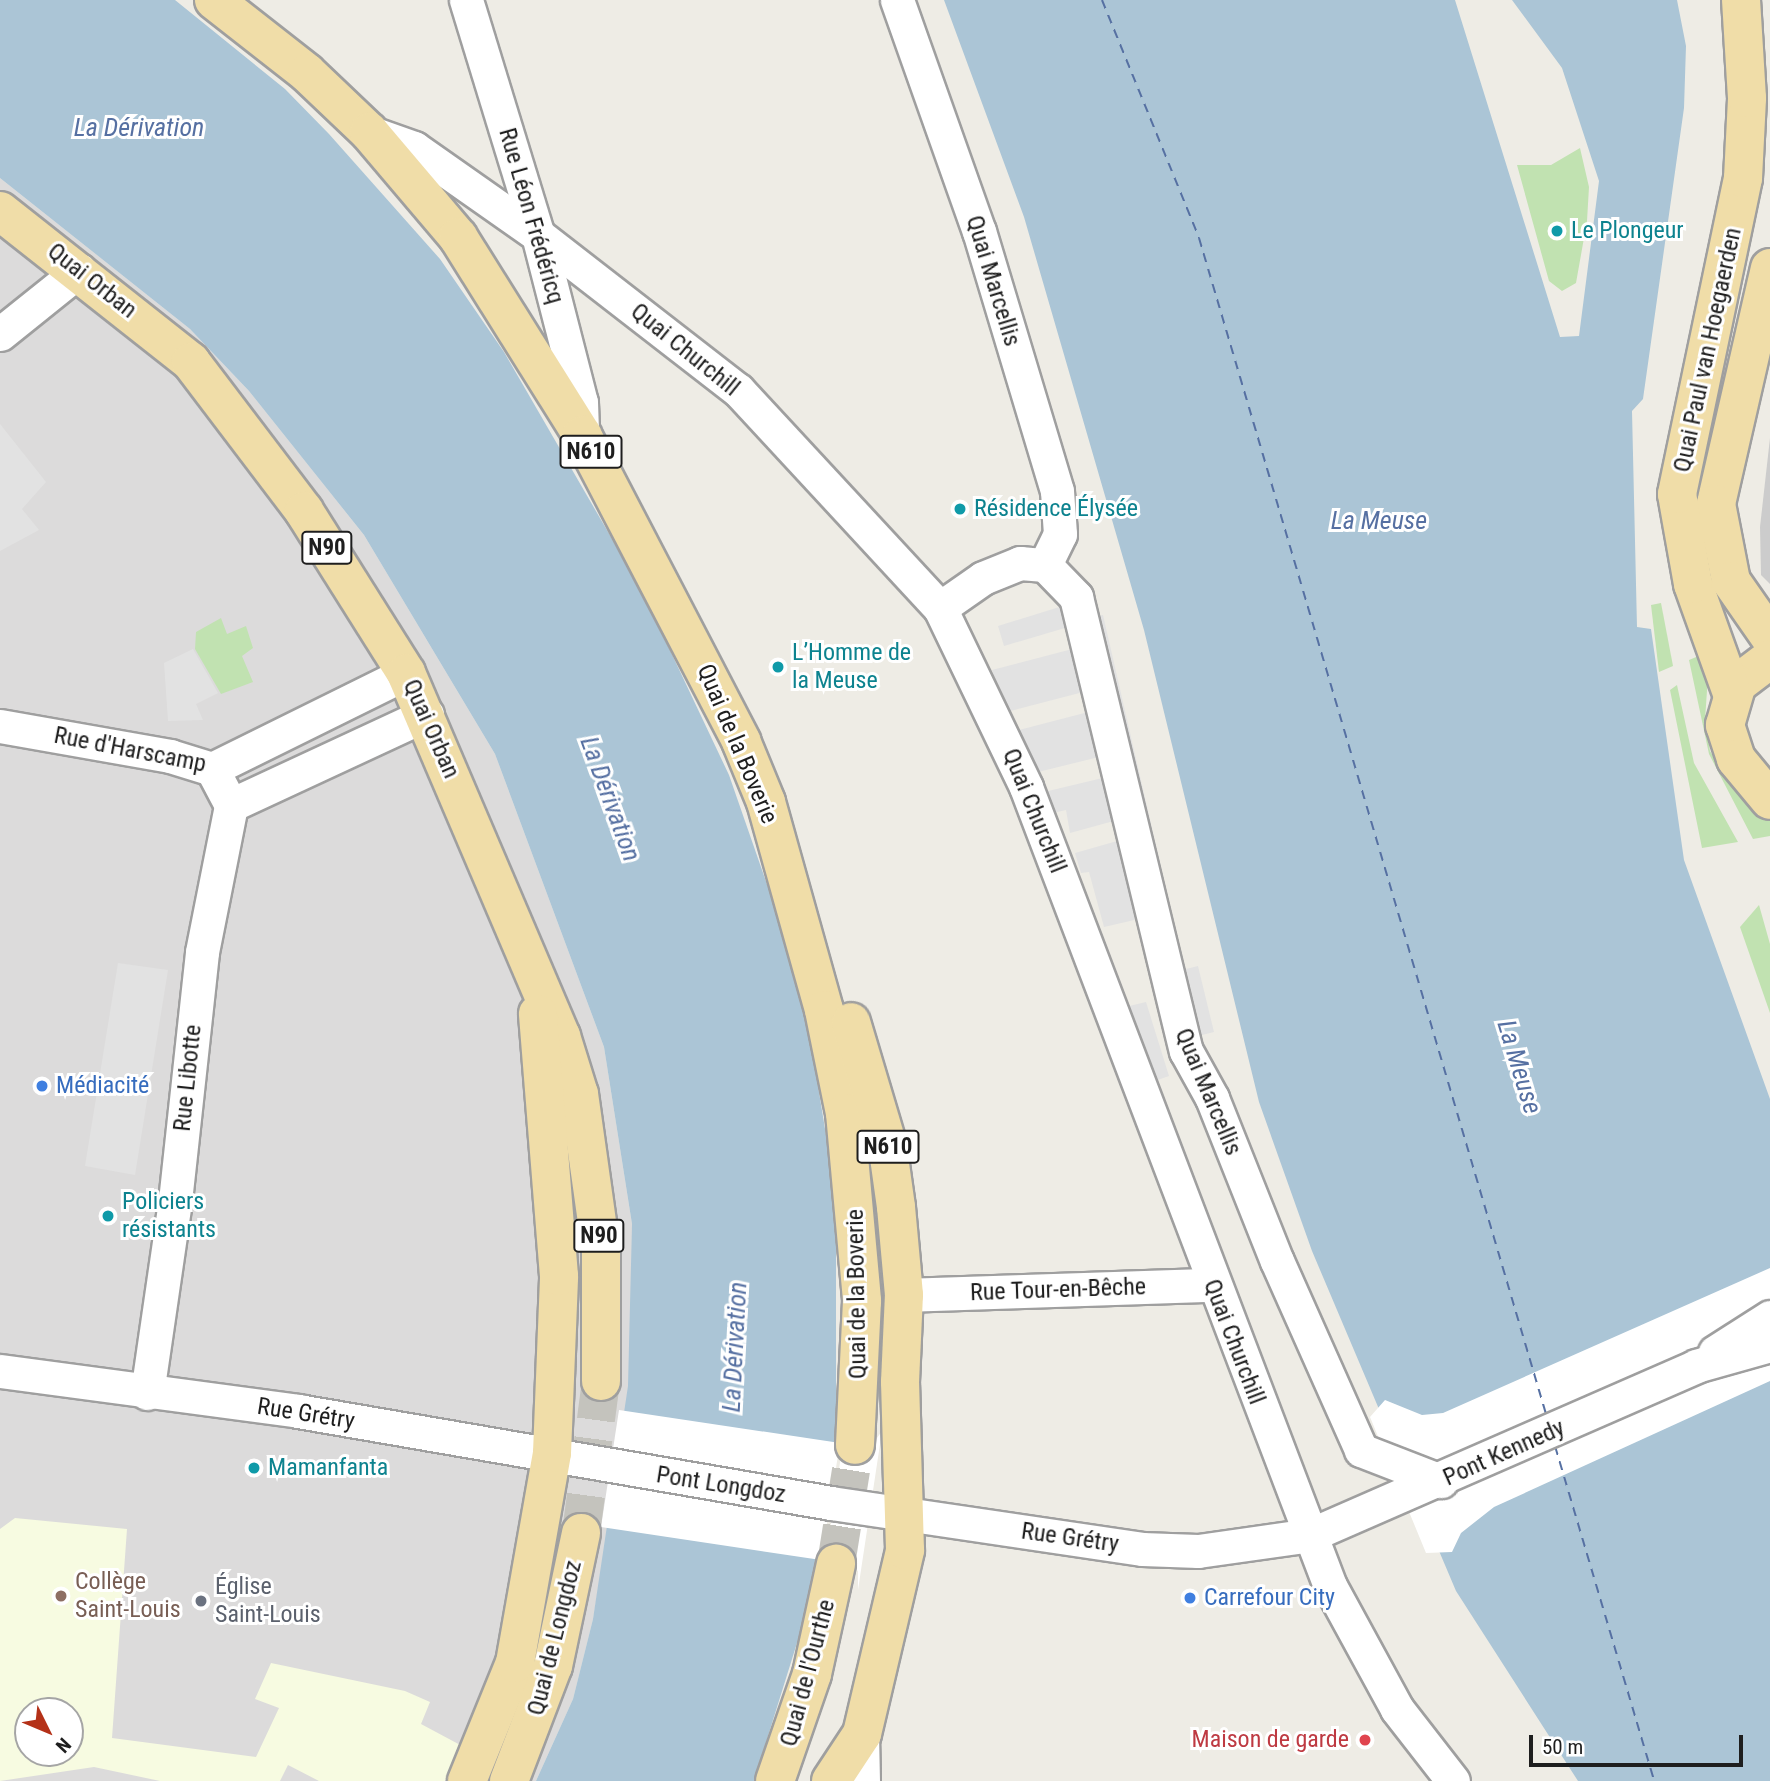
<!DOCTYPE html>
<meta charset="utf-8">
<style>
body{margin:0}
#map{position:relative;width:1770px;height:1781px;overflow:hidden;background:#eeece5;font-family:"Roboto Condensed",sans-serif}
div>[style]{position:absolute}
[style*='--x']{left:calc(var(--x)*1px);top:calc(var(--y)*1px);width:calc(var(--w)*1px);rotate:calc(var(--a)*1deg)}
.residential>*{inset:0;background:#dcdbdb}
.education>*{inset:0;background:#f7fbe1}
.religious>*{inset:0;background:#ccc}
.grass>*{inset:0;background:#c1e2b1}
.parking>*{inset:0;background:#e2e2e2}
.water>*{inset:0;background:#abc5d6}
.pier>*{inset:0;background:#fff}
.ferry>*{height:2px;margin-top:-1px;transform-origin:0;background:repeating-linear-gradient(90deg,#5670a2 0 9px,transparent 0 16px)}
.major-tunnel>*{height:38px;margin-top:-19px;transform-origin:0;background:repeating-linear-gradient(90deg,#c4c3bd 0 38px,transparent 0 57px)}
.roads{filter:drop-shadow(2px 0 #9f9f9f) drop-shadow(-2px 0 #9f9f9f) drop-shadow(0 2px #9f9f9f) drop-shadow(0 -2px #9f9f9f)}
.minor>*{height:33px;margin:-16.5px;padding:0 16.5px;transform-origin:16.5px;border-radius:16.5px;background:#fff}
.major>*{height:38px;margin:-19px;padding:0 19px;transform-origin:19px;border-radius:19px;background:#f0dda8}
.dots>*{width:19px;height:19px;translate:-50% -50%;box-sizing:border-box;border:4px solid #fff;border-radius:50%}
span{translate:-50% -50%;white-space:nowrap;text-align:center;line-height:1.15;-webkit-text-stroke:6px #fff;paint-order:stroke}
.shield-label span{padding:2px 5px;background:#fff;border:2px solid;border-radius:5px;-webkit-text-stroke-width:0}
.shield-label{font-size:23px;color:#1e1e1e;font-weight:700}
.street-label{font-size:24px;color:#1e1e1e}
.culture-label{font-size:24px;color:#0d838f}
.left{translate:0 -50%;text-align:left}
.shop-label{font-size:24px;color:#366cbe}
.education-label{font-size:24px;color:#785e54}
.worship-label{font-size:24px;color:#5b616d}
.health-label{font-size:24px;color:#be3a42}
.right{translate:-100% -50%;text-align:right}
.water-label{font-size:26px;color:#5670a2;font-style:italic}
.north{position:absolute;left:14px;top:1697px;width:70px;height:70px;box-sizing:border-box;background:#fff;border:2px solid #a5a5a5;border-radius:50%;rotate:133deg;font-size:19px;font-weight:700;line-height:28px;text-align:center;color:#1e1e1e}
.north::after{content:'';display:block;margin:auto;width:24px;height:32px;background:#b43118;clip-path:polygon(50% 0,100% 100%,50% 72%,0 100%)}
.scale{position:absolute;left:1529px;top:1735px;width:214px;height:32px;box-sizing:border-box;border:4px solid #1e1e1e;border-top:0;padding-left:9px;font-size:21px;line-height:24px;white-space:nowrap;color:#1e1e1e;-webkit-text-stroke:5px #fff;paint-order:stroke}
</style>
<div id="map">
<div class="residential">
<div style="clip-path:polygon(evenodd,0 178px,190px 329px,249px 391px,364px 535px,495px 754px,604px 1047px,632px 1224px,631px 1397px,593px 1619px,573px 1699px,536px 1781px,0 1781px,0 178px,28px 1711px,70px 1711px,70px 1753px,28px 1753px,28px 1711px)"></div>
</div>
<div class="education">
<div style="clip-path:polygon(evenodd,15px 1518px,127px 1529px,112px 1738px,256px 1757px,279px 1708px,255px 1699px,271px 1663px,405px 1691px,430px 1702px,421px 1724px,464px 1747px,445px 1781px,319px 1781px,288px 1765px,280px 1781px,160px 1781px,94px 1767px,0 1781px,0 1529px,15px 1518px,28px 1711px,70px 1711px,70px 1753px,28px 1753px,28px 1711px)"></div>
</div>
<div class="religious">
<div style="clip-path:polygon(1770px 438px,1770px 584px,1761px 575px,1760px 527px)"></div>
</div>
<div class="grass">
<div style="clip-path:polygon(1580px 148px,1589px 187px,1587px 221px,1576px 283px,1562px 291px,1549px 281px,1517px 165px,1551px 165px)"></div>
<div style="clip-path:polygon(1661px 603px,1673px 666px,1659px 672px,1651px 605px)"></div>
<div style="clip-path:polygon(221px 618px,227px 634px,246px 626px,253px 648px,242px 656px,253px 682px,221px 694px,195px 649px,196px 632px)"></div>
<div style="clip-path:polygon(1701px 655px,1708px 676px,1705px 720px,1710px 751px,1730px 784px,1770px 819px,1770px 836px,1753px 839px,1709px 754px,1689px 660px)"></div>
<div style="clip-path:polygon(1677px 685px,1694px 763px,1738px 842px,1702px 848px,1670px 690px)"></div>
<div style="clip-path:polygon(1759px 905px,1770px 944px,1770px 1013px,1740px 927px)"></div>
</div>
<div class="parking">
<div style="clip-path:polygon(0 424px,46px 482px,22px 509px,39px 530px,0 551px)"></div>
<div style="clip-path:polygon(1069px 604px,1075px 625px,1004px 646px,998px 626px)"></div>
<div style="clip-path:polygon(1103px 615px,1171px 911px,1161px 913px,1094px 617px)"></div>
<div style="clip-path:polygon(1080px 647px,1091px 690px,1003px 713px,992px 670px)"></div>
<div style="clip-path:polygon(193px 649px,218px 693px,196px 704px,203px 720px,168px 721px,164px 663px)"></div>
<div style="clip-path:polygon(1096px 710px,1107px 755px,1030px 774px,1019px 730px)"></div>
<div style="clip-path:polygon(1111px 776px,1121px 819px,1070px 833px,1066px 810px,1049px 814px,1044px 792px)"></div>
<div style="clip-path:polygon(1124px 839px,1143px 918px,1104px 927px,1089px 872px,1081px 873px,1075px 853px)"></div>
<div style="clip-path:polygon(118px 963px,168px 970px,135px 1175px,85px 1166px)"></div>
<div style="clip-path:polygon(1198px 966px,1214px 1032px,1194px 1037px,1178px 971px)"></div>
<div style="clip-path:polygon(1146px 1002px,1169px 1076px,1152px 1082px,1125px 1007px)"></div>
</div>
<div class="water">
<div style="clip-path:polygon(0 0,175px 0,285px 89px,329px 134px,440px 259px,504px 352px,641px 589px,729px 775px,786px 939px,809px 1031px,836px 1196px,836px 1443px,811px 1598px,754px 1781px,536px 1781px,573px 1699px,593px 1619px,628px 1386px,632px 1224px,604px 1047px,495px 754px,364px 535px,249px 391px,190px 329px,0 178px)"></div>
<div style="clip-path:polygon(944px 0,1455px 0,1560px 337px,1579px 336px,1599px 181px,1562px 68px,1512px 0,1677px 0,1686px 46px,1684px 108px,1643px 399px,1632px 411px,1637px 627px,1651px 629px,1684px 860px,1770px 1099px,1770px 1781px,1578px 1781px,1456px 1591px,1312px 1251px,1259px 1102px,1144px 630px,1024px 217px)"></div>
</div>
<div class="pier">
<div style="clip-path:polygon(1770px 1268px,1770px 1381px,1494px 1507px,1461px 1533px,1452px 1552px,1426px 1553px,1370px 1417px,1385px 1400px,1422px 1415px,1443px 1413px)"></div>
<div style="clip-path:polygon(619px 1410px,840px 1443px,821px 1560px,601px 1527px)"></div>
<div style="clip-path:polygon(845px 1429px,872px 1445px,882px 1431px,858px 1590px,858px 1571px,851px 1565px,823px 1577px)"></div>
</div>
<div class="ferry">
<div style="--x:1102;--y:0;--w:257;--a:67.8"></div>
<div style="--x:1199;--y:238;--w:1226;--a:73.56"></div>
<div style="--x:1555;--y:1446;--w:349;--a:73.5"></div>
</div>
<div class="major-tunnel">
<div style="--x:581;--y:1533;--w:153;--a:-82.5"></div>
<div style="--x:836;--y:1564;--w:121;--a:-80.9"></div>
</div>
<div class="roads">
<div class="minor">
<div style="--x:466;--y:0;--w:246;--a:73"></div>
<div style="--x:538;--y:235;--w:172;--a:75.6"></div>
<div style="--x:581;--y:402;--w:33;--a:88"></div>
<div style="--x:897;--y:0;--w:245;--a:70.5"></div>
<div style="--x:979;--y:231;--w:271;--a:73.3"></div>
<div style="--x:1057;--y:491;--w:43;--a:86"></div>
<div style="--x:1060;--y:534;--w:34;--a:116"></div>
<div style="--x:369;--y:132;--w:48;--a:19.6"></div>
<div style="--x:414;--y:148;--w:151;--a:35.1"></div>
<div style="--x:538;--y:235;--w:253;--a:37.8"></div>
<div style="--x:738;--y:390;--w:297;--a:47.2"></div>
<div style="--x:940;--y:608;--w:199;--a:64.3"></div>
<div style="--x:1026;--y:787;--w:855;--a:69.17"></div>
<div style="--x:1330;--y:1586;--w:140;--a:61.4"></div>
<div style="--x:1397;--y:1709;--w:91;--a:52.1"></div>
<div style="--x:0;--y:334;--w:102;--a:-38.7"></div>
<div style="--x:940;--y:608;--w:52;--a:-34.9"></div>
<div style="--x:983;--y:578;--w:40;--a:-22"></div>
<div style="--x:1020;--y:563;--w:25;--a:5"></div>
<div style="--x:1045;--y:565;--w:45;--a:45.9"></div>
<div style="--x:1076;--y:597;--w:467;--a:76.4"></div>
<div style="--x:1186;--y:1051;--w:54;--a:61"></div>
<div style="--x:1212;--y:1098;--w:175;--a:68.3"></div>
<div style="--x:1277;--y:1261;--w:207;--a:66"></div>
<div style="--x:1361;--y:1450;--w:86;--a:21.2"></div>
<div style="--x:0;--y:726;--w:173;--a:10"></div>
<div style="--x:170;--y:756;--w:44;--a:17.2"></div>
<div style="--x:212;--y:769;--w:216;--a:-26.3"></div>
<div style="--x:231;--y:805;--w:216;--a:-24.9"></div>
<div style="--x:904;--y:1295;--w:307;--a:-1.9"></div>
<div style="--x:1715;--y:1352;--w:65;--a:-32.5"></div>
<div style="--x:0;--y:1371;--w:301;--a:7.6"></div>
<div style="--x:298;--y:1411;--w:541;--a:9.79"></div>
<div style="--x:831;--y:1503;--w:314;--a:8.4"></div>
<div style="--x:1142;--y:1549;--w:56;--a:2"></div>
<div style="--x:1198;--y:1551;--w:113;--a:-8.1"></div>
<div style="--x:1310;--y:1535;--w:421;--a:-23.6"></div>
<div style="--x:1696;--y:1366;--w:77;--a:-15.8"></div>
<div style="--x:147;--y:1393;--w:194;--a:-81.7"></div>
<div style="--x:175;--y:1201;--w:250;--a:-83.8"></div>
<div style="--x:202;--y:952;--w:150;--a:-78.8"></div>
<div style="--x:231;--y:805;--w:41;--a:-117.8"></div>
<div style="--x:862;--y:1734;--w:47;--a:88.8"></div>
</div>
<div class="major">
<div style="--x:214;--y:0;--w:118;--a:38.1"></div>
<div style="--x:307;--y:73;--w:86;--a:43.6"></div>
<div style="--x:369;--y:132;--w:138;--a:49.7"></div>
<div style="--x:458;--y:237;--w:234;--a:57.9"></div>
<div style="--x:582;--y:435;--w:345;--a:62.5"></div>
<div style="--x:741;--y:741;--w:66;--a:67.7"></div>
<div style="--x:766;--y:802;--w:216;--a:74.4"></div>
<div style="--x:824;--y:1010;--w:105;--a:78.5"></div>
<div style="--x:845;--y:1113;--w:189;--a:84.8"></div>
<div style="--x:862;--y:1301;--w:144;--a:92.8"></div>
<div style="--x:0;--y:211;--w:243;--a:38.3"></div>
<div style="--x:191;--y:362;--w:187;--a:52.8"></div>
<div style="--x:304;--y:511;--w:191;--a:57.8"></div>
<div style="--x:406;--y:673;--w:395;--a:66.9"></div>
<div style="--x:561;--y:1036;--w:61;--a:72.8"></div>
<div style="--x:579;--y:1094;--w:159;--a:82"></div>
<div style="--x:601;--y:1251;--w:130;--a:90"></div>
<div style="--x:1770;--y:268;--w:242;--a:102.9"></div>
<div style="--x:1716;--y:504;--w:78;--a:79"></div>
<div style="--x:1731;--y:581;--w:68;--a:55.1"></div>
<div style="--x:1770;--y:659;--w:41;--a:142.9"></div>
<div style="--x:1737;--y:684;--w:43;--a:106.3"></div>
<div style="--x:1725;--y:725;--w:36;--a:72"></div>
<div style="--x:1736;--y:759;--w:53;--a:50.3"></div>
<div style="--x:1732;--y:693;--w:116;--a:-109.7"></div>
<div style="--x:1693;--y:584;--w:91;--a:-100.1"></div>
<div style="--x:1677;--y:494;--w:323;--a:-78.2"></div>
<div style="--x:1743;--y:178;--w:80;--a:-87.1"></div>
<div style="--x:1747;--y:98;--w:98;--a:-93.5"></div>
<div style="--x:467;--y:1781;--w:127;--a:-67.9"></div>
<div style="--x:515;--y:1663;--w:213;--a:-80"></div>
<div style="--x:552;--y:1453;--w:177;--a:-87.7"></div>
<div style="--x:559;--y:1276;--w:263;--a:-94.6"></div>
<div style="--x:509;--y:1781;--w:123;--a:-69.1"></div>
<div style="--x:553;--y:1666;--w:136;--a:-78.1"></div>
<div style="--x:775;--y:1781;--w:113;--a:-70.9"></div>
<div style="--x:812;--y:1674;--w:113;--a:-77.7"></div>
<div style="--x:831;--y:1781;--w:56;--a:-56.6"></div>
<div style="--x:862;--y:1734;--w:189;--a:-76.8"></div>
<div style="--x:905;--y:1550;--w:168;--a:-91.7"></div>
<div style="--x:900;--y:1382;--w:87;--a:-87.4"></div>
<div style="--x:904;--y:1295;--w:88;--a:-95.2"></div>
<div style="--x:896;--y:1207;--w:65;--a:-98"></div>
<div style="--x:887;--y:1143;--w:126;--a:-106.6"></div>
</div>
</div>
<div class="dots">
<div style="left:1557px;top:231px;background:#0f9aa8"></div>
<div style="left:960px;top:509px;background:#0f9aa8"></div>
<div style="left:778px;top:667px;background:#0f9aa8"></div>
<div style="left:42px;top:1086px;background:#3f7fe0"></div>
<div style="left:108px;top:1216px;background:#0f9aa8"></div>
<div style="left:254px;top:1468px;background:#0f9aa8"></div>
<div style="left:61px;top:1596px;background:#8d6e63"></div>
<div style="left:1190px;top:1598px;background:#3f7fe0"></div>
<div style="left:201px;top:1601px;background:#6b7280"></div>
<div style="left:1365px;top:1740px;background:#e0444e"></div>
</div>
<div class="shield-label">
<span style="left:591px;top:452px">N610</span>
<span style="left:327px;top:548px">N90</span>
<span style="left:888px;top:1147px">N610</span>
<span style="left:599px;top:1236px">N90</span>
</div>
<div class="street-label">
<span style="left:531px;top:216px;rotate:74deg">Rue Léon Frédéricq</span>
<span style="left:92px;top:281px;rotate:38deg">Quai Orban</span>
<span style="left:993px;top:281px;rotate:73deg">Quai Marcellis</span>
<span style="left:685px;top:350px;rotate:39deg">Quai Churchill</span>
<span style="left:1708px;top:350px;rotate:-78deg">Quai Paul van Hoegaerden</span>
<span style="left:431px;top:729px;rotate:66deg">Quai Orban</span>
<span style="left:737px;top:744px;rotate:67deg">Quai de la Boverie</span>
<span style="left:130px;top:750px;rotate:11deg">Rue d'Harscamp</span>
<span style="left:1034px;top:811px;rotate:68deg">Quai Churchill</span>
<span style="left:188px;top:1078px;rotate:-84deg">Rue Libotte</span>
<span style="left:1208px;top:1092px;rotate:67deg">Quai Marcellis</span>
<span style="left:1058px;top:1290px;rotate:-2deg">Rue Tour-en-Bêche</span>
<span style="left:857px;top:1294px;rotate:-91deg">Quai de la Boverie</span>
<span style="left:1234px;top:1342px;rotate:69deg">Quai Churchill</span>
<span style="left:306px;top:1414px;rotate:9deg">Rue Grétry</span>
<span style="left:1504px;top:1453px;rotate:-24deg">Pont Kennedy</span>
<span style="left:721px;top:1485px;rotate:9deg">Pont Longdoz</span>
<span style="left:1070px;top:1538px;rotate:8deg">Rue Grétry</span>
<span style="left:555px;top:1638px;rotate:-76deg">Quai de Longdoz</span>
<span style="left:808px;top:1673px;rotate:-75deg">Quai de l'Ourthe</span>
</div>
<div class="culture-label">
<span class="left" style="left:1571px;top:231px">Le Plongeur</span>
<span class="left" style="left:974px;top:509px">Résidence Élysée</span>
<span class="left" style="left:792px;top:667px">L’Homme de<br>la Meuse</span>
<span class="left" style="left:122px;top:1216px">Policiers<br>résistants</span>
<span class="left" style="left:268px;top:1468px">Mamanfanta</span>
</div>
<div class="shop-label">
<span class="left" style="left:56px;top:1086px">Médiacité</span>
<span class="left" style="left:1204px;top:1598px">Carrefour City</span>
</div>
<div class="education-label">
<span class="left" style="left:75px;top:1596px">Collège<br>Saint-Louis</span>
</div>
<div class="worship-label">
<span class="left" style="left:215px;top:1601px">Église<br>Saint-Louis</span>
</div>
<div class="health-label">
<span class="right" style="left:1349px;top:1740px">Maison de garde</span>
</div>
<div class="water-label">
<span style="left:139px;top:128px">La Dérivation</span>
<span style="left:1379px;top:521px">La Meuse</span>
<span style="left:610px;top:799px;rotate:70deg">La Dérivation</span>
<span style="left:1519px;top:1067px;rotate:73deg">La Meuse</span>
<span style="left:735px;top:1347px;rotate:-87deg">La Dérivation</span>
</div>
<div class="north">N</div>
<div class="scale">50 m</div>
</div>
